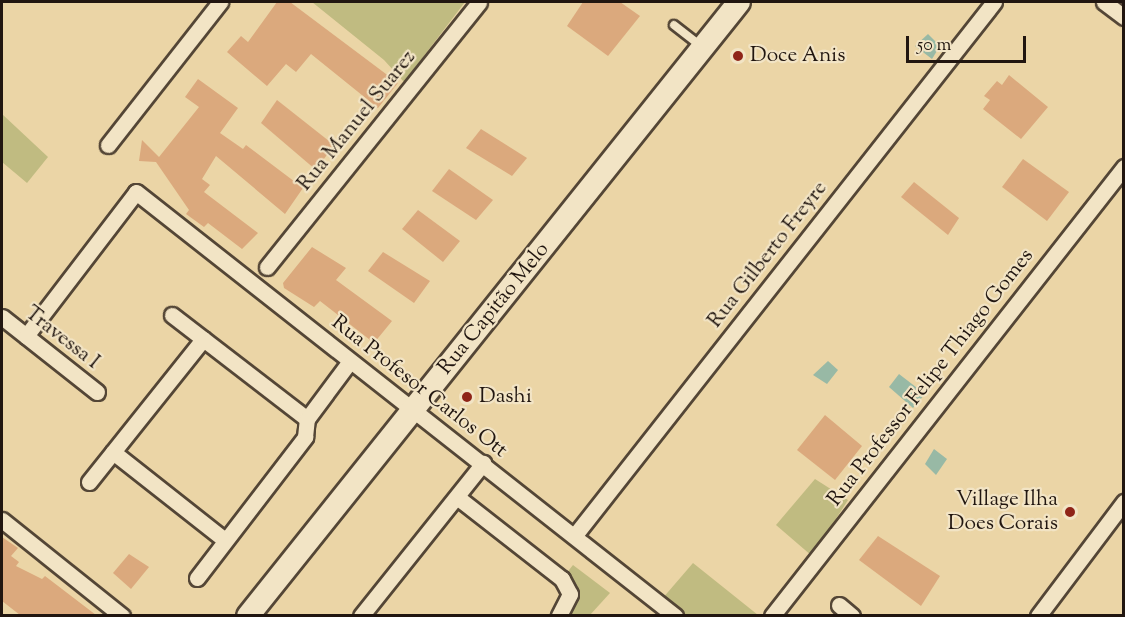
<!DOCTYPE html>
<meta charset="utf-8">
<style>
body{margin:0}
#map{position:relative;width:1125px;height:617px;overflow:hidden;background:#ebd5a6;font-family:"Sorts Mill Goudy",serif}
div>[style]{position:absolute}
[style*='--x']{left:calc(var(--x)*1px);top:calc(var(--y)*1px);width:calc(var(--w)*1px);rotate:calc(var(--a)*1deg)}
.green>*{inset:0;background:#c0bb81}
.water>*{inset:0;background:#98b9a5}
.building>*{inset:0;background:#dba97d}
.roads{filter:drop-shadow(2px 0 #544636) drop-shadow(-2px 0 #544636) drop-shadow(0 2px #544636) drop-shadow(0 -2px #544636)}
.service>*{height:8px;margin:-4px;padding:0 4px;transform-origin:4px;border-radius:4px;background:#f2e4c5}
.minor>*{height:15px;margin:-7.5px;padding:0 7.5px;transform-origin:7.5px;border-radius:7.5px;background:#f2e4c5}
.secondary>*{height:22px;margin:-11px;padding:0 11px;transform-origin:11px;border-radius:11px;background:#f2e4c5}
.dots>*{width:16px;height:16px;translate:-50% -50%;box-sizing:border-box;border:3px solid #f2e4c5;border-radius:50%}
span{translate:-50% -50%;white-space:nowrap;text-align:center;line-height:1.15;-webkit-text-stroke:4.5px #f2e4c5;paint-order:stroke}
.poi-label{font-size:21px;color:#211610}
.left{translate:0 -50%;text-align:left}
.right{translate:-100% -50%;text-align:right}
.street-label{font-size:21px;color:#211610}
.frame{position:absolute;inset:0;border:3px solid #211610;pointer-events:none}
.scale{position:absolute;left:906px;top:36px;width:120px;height:27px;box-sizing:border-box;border:3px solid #211610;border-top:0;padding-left:8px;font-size:18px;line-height:21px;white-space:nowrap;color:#211610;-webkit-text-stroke:4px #f2e4c5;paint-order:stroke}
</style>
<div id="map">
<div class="green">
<div style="clip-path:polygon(312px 2px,465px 2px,404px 82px,384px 60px)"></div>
<div style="clip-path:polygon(2px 114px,48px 157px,27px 183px,2px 162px)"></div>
<div style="clip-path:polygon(815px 479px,848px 500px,812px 556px,776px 525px)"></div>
<div style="clip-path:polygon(693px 563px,758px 615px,683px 615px,662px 599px)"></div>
<div style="clip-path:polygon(573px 565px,610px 593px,590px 615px,563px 616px,565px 575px)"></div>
</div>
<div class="water">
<div style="clip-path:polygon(928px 34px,940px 46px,932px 59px,915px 46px)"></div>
<div style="clip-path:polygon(828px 361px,838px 370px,827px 384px,813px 375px)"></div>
<div style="clip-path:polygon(899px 374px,925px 394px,913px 408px,889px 387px)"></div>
<div style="clip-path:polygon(934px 449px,947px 459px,936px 475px,925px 464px)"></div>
</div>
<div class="building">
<div style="clip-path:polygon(277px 2px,290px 2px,398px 83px,378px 108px,311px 54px,296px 72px,286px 64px,267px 86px,227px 52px,241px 36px,248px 42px)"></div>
<div style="clip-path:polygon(583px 2px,620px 2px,640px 16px,608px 56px,567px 26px)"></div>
<div style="clip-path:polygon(1009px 75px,1048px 107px,1021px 139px,983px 109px,990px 100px,984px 96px,997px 81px,1002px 85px)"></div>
<div style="clip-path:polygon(198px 79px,238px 108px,220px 133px,243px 149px,246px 145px,303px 188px,285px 214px,216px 156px,202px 179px,210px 185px,204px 192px,258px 233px,242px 249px,208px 223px,204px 227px,186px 214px,189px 210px,156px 162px,139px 161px,142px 140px,159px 157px,199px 107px,185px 97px)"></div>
<div style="clip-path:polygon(277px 100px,334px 145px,316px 170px,261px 123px)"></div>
<div style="clip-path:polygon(481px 129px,527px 158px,512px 176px,466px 148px)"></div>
<div style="clip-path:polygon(1023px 159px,1069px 192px,1047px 221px,1002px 187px)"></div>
<div style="clip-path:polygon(449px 169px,493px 200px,476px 220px,432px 191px)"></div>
<div style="clip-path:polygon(914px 182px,959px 218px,948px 235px,901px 197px)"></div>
<div style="clip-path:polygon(418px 210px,460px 241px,443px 262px,402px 229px)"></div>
<div style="clip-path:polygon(312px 247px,346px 268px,336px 280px,392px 321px,374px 343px,320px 301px,314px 307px,284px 288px,283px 283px)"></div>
<div style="clip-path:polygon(383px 252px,430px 281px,414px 303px,368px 271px)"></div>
<div style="clip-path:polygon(825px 415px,862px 446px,835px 480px,797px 450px)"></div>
<div style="clip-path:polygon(878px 536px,940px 576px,921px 606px,859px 560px)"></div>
<div style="clip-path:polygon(2px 537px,18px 548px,11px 556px,19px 562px,16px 566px,42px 579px,45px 576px,96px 615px,20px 615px,2px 601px)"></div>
<div style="clip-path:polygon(129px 554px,149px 567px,131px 589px,113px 573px)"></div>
</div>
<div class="roads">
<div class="service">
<div style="--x:674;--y:25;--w:34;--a:38"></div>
</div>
<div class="minor">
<div style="--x:1104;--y:2;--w:25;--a:37"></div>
<div style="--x:108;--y:145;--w:182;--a:-51.9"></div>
<div style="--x:267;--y:267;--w:339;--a:-51.3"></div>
<div style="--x:172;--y:315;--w:170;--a:37.6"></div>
<div style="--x:2;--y:317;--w:121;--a:38.3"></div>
<div style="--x:26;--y:336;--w:181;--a:-52.6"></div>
<div style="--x:136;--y:192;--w:686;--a:38.19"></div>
<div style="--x:113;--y:452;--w:142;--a:38.2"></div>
<div style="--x:89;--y:482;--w:183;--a:-51.4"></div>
<div style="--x:457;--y:497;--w:133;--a:38"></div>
<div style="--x:562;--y:579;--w:17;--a:62"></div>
<div style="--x:570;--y:594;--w:25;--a:117"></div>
<div style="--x:2;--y:520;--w:154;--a:38.7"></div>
<div style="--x:575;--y:535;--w:678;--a:-51.83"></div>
<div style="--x:197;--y:578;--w:178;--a:-52.5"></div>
<div style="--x:305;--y:437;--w:18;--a:-84"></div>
<div style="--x:307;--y:419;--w:72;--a:-53.4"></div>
<div style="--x:839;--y:605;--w:17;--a:40"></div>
<div style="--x:361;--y:616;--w:196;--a:-51.4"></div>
<div style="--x:772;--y:616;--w:571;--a:-51.9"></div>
<div style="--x:1038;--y:616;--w:143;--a:-53"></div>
</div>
<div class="secondary">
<div style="--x:248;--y:616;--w:786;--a:-51.35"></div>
</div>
</div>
<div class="dots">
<div style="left:738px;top:56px;background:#8f2418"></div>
<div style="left:467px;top:397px;background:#8f2418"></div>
<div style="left:1070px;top:512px;background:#8f2418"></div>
</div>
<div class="poi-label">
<span class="left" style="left:750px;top:56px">Doce Anis</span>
<span class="left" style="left:479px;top:397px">Dashi</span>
<span class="right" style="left:1058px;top:512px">Village Ilha<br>Does Corais</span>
</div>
<div class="street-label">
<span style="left:357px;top:121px;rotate:-51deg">Rua Manuel Suarez</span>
<span style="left:768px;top:255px;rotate:-52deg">Rua Gilberto Freyre</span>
<span style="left:494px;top:309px;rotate:-51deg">Rua Capitão Melo</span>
<span style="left:62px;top:338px;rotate:38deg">Travessa I</span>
<span style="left:931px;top:378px;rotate:-52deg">Rua Professor Felipe Thiago Gomes</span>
<span style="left:419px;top:387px;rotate:38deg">Rua Profesor Carlos Ott</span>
</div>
<div class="frame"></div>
<div class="scale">50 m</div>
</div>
